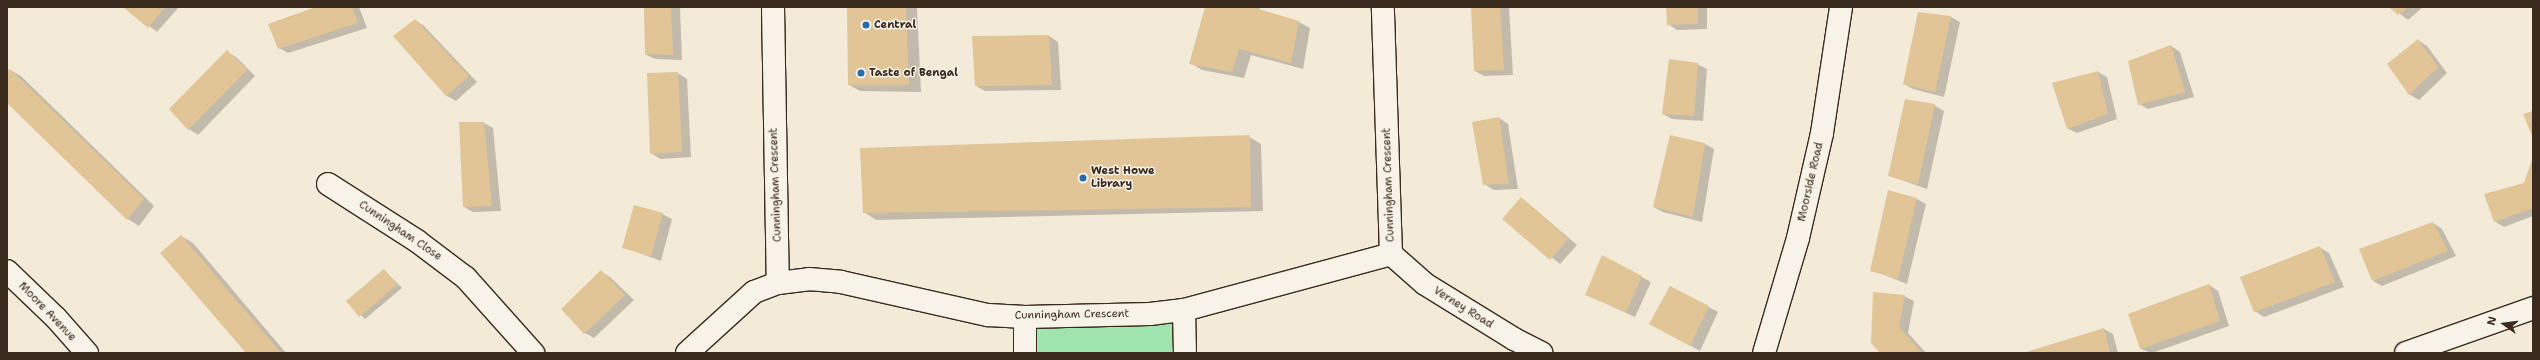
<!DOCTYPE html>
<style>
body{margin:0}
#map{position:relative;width:2540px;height:360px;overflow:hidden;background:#f3ead8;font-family:"Shantell Sans",sans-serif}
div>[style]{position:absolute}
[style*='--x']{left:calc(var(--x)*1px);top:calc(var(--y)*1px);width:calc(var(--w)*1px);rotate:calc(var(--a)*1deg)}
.green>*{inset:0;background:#a0e4b0}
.shadow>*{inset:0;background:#0003}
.building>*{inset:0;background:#e2c596}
.roads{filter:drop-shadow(1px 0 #3b2a1e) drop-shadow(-1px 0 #3b2a1e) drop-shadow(0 1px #3b2a1e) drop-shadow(0 -1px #3b2a1e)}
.minor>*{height:22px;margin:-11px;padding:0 11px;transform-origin:11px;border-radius:11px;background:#f7f3e8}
.tertiary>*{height:22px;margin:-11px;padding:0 11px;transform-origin:11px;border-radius:11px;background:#f7f3e8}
.dots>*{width:11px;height:11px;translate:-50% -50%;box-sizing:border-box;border:2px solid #f7f3e8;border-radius:50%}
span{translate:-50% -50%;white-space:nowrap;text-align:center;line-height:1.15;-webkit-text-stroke:3px #f7f3e8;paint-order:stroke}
.poi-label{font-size:11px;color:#3b2a1e;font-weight:700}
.left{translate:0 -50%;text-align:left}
.street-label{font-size:11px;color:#3b2a1e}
.frame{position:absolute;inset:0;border:8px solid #3b2a1e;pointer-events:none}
.north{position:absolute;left:2484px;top:304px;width:40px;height:40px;-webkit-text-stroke:3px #f7f3e8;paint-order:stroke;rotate:284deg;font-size:11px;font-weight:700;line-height:16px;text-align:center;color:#3b2a1e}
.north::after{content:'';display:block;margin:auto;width:14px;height:18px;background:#3b2a1e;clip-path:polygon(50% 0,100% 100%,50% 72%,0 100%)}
</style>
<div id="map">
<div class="green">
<div style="clip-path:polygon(1184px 310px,1185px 353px,1025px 353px,1025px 317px)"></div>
</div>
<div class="shadow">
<div style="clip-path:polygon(125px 7px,179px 7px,157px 32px)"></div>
<div style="clip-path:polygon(319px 7px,359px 7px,367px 28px,288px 53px,279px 48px)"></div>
<div style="clip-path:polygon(645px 7px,680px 7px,682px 60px,655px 59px,645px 54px)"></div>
<div style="clip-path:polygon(848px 7px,917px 7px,921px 92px,860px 91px,849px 85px)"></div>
<div style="clip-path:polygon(1206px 7px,1260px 7px,1259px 10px,1299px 22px,1310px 28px,1303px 69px,1251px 55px,1244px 78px,1202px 70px,1191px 63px)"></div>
<div style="clip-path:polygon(1472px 7px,1509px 7px,1513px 75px,1484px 76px,1475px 71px)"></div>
<div style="clip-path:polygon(1667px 7px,1707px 7px,1707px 29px,1677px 30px,1668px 24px)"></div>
<div style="clip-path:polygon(2391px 7px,2423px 7px,2408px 20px)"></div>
<div style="clip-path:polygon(1918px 13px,1951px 17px,1960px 22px,1944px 97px,1913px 89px,1904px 84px)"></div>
<div style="clip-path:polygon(415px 20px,424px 26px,477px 82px,456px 101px,447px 96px,394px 36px)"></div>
<div style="clip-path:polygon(1049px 36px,1058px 42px,1061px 90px,985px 91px,976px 86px)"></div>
<div style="clip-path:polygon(2418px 40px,2427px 46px,2447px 73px,2419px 100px,2409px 94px)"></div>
<div style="clip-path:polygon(2171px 46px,2180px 52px,2194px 97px,2148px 109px,2139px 104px)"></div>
<div style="clip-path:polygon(227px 52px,236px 57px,255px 76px,198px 135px,189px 129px,170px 109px)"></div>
<div style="clip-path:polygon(1697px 64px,1707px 69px,1703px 121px,1672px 119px,1663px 114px)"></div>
<div style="clip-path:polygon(10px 70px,21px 76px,154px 206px,139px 226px,128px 219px,7px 102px,7px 72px)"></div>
<div style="clip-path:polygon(2098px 72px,2107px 77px,2117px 119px,2077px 133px,2067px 128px)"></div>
<div style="clip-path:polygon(678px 73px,687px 79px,691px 157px,660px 159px,651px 153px)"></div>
<div style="clip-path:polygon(1934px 105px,1944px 111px,1927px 189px,1890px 176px)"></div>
<div style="clip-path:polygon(1499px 118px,1508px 124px,1518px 189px,1494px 190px,1484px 184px)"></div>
<div style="clip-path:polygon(484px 123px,493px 128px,501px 211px,473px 212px,464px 207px)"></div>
<div style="clip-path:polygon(1249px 137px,1261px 144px,1263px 211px,876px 220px,864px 212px)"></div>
<div style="clip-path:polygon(1705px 144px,1714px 149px,1702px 222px,1663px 212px,1654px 207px)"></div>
<div style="clip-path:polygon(2533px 160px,2533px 216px,2504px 227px,2494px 221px,2524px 184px)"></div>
<div style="clip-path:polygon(1522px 198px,1577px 245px,1560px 264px,1504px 219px)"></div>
<div style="clip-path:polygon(1917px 199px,1926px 204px,1907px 284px,1872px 270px)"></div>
<div style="clip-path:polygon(662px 214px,672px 219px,661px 261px,623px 247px)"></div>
<div style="clip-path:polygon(2433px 223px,2442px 229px,2456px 256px,2382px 286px,2373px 281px)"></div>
<div style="clip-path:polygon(181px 236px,193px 243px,286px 353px,247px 353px)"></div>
<div style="clip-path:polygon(2319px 247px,2329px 253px,2344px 287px,2264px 317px,2255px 311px)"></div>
<div style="clip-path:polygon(1603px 256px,1651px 282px,1635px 317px,1587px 295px)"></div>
<div style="clip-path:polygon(384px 270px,402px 288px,365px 319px,347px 301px)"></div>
<div style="clip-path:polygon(601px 272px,610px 277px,634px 300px,594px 338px,585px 333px)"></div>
<div style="clip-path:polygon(2209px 285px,2218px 291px,2229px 326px,2152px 353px,2141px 349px)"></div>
<div style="clip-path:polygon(1670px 287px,1718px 312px,1700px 351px,1651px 323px)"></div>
<div style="clip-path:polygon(1904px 296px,1914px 301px,1908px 333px,1926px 353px,1881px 353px)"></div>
<div style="clip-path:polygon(2104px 329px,2113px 334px,2118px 353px,2025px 353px)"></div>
</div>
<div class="building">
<div style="clip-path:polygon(123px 7px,165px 7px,148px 28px)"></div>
<div style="clip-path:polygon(316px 7px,352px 7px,358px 23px,278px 49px,268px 24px)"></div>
<div style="clip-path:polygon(644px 7px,671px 7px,673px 55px,645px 54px)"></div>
<div style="clip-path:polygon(847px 7px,906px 7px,909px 85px,848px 85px)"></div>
<div style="clip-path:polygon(1205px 7px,1252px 7px,1299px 21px,1291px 63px,1239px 49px,1232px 72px,1189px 64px)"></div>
<div style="clip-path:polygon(1471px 7px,1500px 7px,1504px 70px,1474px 71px)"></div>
<div style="clip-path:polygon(1666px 7px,1698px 7px,1698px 24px,1667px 25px)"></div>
<div style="clip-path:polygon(2389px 7px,2408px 7px,2398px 15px)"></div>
<div style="clip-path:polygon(1918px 12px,1951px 16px,1935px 92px,1903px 84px)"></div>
<div style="clip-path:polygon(415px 19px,469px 76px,446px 96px,393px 36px)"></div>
<div style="clip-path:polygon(1049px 35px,1052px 85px,975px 86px,972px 36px)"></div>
<div style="clip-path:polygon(2418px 39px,2438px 67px,2409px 95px,2387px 64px)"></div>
<div style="clip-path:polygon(2171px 45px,2185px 92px,2138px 105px,2128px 61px)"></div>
<div style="clip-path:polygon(227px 50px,247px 70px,188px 130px,169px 109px)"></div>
<div style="clip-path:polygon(1669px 59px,1698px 63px,1694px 116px,1662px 114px)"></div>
<div style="clip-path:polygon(10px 69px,144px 199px,127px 220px,7px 103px,7px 71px)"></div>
<div style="clip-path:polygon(2098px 71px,2108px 114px,2067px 129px,2052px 83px)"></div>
<div style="clip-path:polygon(678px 72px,682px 152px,650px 154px,647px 73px)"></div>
<div style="clip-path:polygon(1905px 99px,1935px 104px,1918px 184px,1888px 176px)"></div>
<div style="clip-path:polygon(2533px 111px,2533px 138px,2523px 114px)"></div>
<div style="clip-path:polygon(1499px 117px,1509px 184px,1483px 185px,1472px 122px)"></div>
<div style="clip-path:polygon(459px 122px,484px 122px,492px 206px,463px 207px)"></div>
<div style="clip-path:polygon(1250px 135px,1251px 207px,863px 213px,860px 148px)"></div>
<div style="clip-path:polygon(1670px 135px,1705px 143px,1693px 217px,1653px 207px)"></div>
<div style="clip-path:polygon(2533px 157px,2533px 208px,2494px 222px,2484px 194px,2524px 183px)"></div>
<div style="clip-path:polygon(1888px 190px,1917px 198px,1898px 279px,1870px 271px)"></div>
<div style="clip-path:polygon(1521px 197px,1568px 239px,1550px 260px,1502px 219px)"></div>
<div style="clip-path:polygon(634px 205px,663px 213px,651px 256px,622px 248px)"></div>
<div style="clip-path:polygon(2433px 222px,2448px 251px,2372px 281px,2359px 249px)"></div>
<div style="clip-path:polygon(181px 235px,281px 353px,246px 353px,160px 253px)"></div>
<div style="clip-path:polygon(2320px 246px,2335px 282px,2254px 312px,2240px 277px)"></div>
<div style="clip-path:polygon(1602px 255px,1642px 276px,1626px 312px,1585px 295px)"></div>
<div style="clip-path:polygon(384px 269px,397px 285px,359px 317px,346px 301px)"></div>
<div style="clip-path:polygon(601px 270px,625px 295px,584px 334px,561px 309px)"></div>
<div style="clip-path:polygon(2209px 284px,2220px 321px,2140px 349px,2128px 314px)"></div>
<div style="clip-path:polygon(1670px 286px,1709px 306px,1690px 346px,1649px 324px)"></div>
<div style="clip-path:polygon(1873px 292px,1905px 295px,1899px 327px,1922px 353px,1880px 353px,1871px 343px)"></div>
<div style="clip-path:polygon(2104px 328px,2110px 353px,2023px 353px)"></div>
</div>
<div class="roads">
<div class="minor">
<div style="--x:773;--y:7;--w:276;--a:89"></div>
<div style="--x:328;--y:184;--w:106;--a:32.6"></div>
<div style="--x:417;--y:241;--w:61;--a:37.1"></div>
<div style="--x:466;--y:278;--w:101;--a:48.2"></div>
<div style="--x:1391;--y:254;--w:45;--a:41.4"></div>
<div style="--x:1425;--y:284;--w:105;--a:31.7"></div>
<div style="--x:1514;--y:339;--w:31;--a:27"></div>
<div style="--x:1184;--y:310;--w:43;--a:88.7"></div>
<div style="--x:687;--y:353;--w:91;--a:-42.3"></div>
<div style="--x:754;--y:292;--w:26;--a:-21"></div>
<div style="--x:778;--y:283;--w:31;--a:-7"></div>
<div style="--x:809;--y:279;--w:32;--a:5"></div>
<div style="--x:841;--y:282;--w:151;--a:12.7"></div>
<div style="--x:988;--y:315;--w:37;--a:3"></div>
<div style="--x:1025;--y:317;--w:125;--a:-1.4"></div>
<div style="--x:1150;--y:314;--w:34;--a:-7"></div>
<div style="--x:1184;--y:310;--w:214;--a:-15.1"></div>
<div style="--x:1391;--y:254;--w:247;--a:-91.9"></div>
<div style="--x:1025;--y:353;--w:36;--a:-90"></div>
<div style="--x:1764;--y:353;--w:120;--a:-73.5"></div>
<div style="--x:1798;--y:238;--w:108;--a:-77.1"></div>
<div style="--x:1822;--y:133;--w:127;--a:-81.4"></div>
</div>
<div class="tertiary">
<div style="--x:7;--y:271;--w:68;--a:43.8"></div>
<div style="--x:56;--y:318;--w:47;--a:48.5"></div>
<div style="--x:2406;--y:353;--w:135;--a:-19.5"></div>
</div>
</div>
<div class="dots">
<div style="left:866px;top:25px;background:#1f6fb2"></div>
<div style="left:861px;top:73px;background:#1f6fb2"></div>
<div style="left:1083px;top:178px;background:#1f6fb2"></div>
</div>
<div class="poi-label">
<span class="left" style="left:874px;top:25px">Central</span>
<span class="left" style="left:869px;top:73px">Taste of Bengal</span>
<span class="left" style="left:1091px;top:178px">West Howe<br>Library</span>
</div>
<div class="street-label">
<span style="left:1811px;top:182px;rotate:-77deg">Moorside Road</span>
<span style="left:776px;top:185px;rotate:-92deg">Cunningham Crescent</span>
<span style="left:1389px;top:185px;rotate:-92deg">Cunningham Crescent</span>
<span style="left:400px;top:231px;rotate:34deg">Cunningham Close</span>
<span style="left:1463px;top:308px;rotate:32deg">Verney Road</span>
<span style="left:47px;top:312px;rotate:46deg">Moore Avenue</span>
<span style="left:1072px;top:315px;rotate:-1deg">Cunningham Crescent</span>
</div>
<div class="frame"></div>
<div class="north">N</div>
</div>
